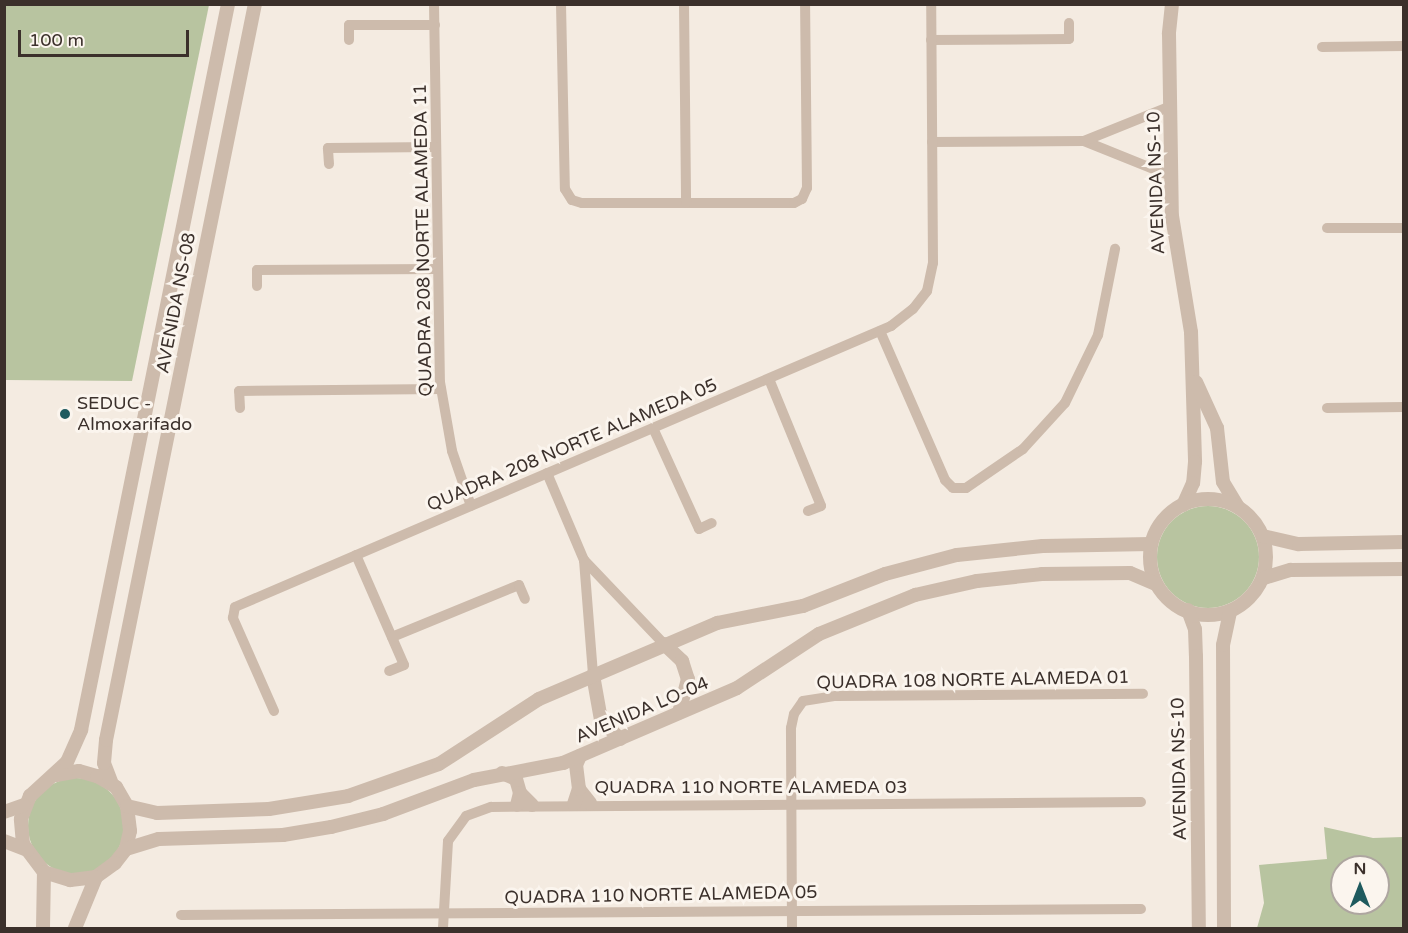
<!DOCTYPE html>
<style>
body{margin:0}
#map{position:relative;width:1408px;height:933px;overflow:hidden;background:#f4ebe1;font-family:"Varela Round",sans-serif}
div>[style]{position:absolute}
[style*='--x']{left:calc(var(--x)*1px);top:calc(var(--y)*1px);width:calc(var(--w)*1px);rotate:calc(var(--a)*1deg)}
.green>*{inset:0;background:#b8c4a0}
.round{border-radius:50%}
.minor>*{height:10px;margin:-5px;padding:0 5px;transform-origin:5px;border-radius:5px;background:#cdbbac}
.tertiary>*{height:14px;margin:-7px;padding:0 7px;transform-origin:7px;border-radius:7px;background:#cdbbac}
.tertiary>.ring{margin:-7px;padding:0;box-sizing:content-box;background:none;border:14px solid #cdbbac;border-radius:50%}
.dots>*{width:16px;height:16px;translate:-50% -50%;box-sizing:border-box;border:3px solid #fbf5ee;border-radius:50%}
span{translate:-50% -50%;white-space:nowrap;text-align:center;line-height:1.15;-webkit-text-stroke:6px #fbf5ee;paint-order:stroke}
.street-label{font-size:18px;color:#3b302b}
.poi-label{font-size:18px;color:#3b302b}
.left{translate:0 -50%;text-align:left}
.frame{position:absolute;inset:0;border:6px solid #3b302b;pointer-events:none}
.north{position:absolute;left:1330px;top:855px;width:60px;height:60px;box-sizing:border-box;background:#fbf5ee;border:2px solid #aea6a0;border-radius:50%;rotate:0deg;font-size:16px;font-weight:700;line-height:24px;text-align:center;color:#3b302b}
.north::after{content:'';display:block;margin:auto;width:21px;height:27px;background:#1f5a5e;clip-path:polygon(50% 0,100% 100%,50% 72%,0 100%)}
.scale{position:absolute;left:18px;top:30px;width:171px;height:27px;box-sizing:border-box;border:3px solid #3b302b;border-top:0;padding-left:8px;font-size:18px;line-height:21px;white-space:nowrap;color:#3b302b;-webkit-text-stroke:4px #fbf5ee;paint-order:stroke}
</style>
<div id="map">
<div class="green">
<div style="clip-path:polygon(5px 4px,209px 5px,132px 381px,5px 380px)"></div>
<div class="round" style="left:1157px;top:506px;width:102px;height:102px"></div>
<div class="round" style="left:28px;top:778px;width:96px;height:96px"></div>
<div style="clip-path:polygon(evenodd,1324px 827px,1373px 838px,1403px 837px,1403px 928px,1257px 928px,1264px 903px,1259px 865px,1327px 859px,1324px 827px,1342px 867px,1378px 867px,1378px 903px,1342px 903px,1342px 867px)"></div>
</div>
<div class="minor">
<div style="--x:434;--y:4;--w:378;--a:89.1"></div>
<div style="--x:440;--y:382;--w:70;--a:80.1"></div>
<div style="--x:452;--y:451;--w:58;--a:70.9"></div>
<div style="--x:561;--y:4;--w:185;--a:88.8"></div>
<div style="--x:565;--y:189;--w:13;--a:58"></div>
<div style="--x:572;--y:200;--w:10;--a:17"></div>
<div style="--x:582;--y:203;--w:212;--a:0"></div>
<div style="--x:794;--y:203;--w:9;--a:-27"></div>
<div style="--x:802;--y:199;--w:12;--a:-66"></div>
<div style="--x:807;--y:188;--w:184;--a:-90.6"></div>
<div style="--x:684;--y:4;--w:199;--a:89.4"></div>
<div style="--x:349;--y:40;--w:15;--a:-90"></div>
<div style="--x:349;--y:25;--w:86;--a:0"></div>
<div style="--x:931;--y:40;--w:138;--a:-0.4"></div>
<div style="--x:1069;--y:39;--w:16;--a:-90"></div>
<div style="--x:1322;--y:47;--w:82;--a:-0.7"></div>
<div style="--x:1084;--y:141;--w:94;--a:21.9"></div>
<div style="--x:932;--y:142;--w:152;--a:-0.4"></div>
<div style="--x:1084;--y:141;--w:94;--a:-21.9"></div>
<div style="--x:329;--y:164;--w:16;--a:-94"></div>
<div style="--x:328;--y:148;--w:108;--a:-0.5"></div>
<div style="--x:1327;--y:228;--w:77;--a:0"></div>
<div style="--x:257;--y:286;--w:16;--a:-90"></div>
<div style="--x:257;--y:270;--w:179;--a:-0.3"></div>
<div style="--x:880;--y:331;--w:163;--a:66.4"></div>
<div style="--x:945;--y:480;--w:11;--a:45"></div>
<div style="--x:953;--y:488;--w:13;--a:0"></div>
<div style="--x:966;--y:488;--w:69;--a:-34.4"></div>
<div style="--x:1023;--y:449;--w:62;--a:-47.6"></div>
<div style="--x:1065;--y:403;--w:76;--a:-64.1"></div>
<div style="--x:1098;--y:335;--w:88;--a:-78.8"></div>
<div style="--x:769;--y:379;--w:137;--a:67.7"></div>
<div style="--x:821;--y:506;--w:14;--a:159"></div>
<div style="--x:240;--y:408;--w:17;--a:-93"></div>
<div style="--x:239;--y:391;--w:202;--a:-0.6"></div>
<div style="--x:1327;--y:408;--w:77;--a:-0.7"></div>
<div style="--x:653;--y:428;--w:111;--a:65.5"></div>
<div style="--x:699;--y:529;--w:14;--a:-25"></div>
<div style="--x:547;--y:473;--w:95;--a:67"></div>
<div style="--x:584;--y:560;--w:115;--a:85.5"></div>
<div style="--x:356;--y:555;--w:120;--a:66.4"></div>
<div style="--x:404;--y:665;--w:16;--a:158"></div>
<div style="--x:584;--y:560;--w:116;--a:46.4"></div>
<div style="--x:392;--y:637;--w:137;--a:-22.3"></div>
<div style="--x:519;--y:585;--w:15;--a:67"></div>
<div style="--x:274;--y:711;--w:102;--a:-113.8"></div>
<div style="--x:233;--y:618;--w:11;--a:-80"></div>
<div style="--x:235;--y:607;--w:714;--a:-23.19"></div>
<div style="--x:891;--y:326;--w:28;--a:-38"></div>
<div style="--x:913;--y:309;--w:23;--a:-52"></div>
<div style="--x:927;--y:291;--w:29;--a:-78"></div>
<div style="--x:933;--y:263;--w:259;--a:-90.4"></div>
<div style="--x:181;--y:915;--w:960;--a:-0.36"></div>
<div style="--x:443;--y:928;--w:87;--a:-86.7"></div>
<div style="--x:448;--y:841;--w:31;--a:-54"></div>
<div style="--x:466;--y:816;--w:27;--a:-20"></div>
<div style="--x:491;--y:807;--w:650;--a:-0.44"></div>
<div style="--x:792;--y:928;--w:200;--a:-90.3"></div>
<div style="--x:791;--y:728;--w:14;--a:-78"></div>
<div style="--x:794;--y:714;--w:16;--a:-55"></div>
<div style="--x:803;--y:701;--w:33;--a:-9"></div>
<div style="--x:836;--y:696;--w:307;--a:-0.4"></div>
</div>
<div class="tertiary">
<div style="--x:1172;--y:4;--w:30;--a:96"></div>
<div style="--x:1169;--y:34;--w:182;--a:89.1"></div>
<div style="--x:1172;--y:216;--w:118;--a:80.7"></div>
<div style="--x:1191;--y:332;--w:130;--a:88.2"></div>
<div style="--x:1195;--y:462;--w:21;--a:95"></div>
<div style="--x:1193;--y:483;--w:24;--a:114"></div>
<div style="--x:1196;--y:382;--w:51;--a:65.5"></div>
<div style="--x:1217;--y:428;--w:54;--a:83.7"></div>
<div style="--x:1223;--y:482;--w:29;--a:59"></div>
<div class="ring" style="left:1150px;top:499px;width:102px;height:102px"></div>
<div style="--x:1263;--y:536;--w:37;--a:13"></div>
<div style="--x:1299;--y:544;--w:105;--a:-1.1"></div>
<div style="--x:1264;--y:578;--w:28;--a:-17"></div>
<div style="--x:1291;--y:570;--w:113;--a:-0.5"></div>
<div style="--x:1188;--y:610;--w:20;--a:70"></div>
<div style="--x:1195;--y:629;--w:27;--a:88"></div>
<div style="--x:1196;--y:656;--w:272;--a:89.4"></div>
<div style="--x:664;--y:644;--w:25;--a:43"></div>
<div style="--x:682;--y:661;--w:19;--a:72"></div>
<div style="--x:688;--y:679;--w:35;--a:105"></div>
<div style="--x:593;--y:675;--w:46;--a:79.9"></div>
<div style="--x:601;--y:720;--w:27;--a:45"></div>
<div style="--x:502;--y:773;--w:15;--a:23"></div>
<div style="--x:516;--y:779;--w:15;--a:74"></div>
<div style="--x:520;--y:793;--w:12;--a:104"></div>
<div style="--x:56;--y:775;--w:23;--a:-10"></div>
<div style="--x:79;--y:771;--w:19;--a:16"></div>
<div style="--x:97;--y:776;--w:22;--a:30"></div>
<div style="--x:116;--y:787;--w:22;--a:60"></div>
<div style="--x:127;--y:806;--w:25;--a:83"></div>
<div style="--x:130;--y:831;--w:18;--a:103"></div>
<div style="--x:126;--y:849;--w:18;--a:128"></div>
<div style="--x:115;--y:863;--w:24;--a:144"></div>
<div style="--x:96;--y:877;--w:26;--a:173"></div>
<div style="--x:70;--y:880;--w:27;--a:-163"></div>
<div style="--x:44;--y:872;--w:35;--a:-127"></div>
<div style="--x:23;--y:844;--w:25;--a:-95"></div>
<div style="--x:21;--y:819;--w:25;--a:-69"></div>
<div style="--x:30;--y:796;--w:50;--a:-42.6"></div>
<div style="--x:67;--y:762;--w:35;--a:-66"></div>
<div style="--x:81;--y:730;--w:741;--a:-78.55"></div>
<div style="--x:112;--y:784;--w:22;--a:-111"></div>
<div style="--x:104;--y:763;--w:23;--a:-85"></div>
<div style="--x:106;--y:740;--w:751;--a:-78.56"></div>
<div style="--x:579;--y:789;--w:18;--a:52"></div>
<div style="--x:520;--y:793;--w:17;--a:45"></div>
<div style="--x:574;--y:804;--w:16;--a:-72"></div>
<div style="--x:579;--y:789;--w:24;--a:-97"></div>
<div style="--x:576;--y:765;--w:10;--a:-66"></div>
<div style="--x:127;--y:806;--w:31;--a:13"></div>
<div style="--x:157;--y:813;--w:112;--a:-2"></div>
<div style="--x:269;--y:809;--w:80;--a:-9.3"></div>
<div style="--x:348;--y:796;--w:96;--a:-19.4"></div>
<div style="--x:439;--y:764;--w:119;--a:-33"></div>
<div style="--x:539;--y:699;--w:194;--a:-23.1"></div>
<div style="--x:717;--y:623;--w:88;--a:-11.2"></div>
<div style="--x:803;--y:606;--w:88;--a:-21.3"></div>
<div style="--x:885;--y:574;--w:74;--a:-14.8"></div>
<div style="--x:957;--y:555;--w:86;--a:-6"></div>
<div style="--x:1043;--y:546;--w:108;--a:-1.1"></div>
<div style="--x:4;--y:812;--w:21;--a:-19"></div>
<div style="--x:4;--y:841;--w:25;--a:21"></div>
<div style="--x:126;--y:849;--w:34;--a:-17"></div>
<div style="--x:159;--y:839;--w:124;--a:-1.8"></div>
<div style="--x:283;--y:835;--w:49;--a:-9.5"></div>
<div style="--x:331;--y:827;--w:54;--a:-14"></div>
<div style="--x:383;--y:814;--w:97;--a:-20.5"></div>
<div style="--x:474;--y:780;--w:91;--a:-10.8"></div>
<div style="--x:563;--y:763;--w:189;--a:-23.3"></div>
<div style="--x:737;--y:688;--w:98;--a:-33.4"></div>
<div style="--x:819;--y:634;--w:104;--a:-22.1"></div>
<div style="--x:915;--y:595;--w:64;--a:-12.7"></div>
<div style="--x:977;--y:581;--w:65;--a:-6.1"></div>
<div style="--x:1042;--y:574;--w:88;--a:-0.7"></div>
<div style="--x:1130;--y:573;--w:28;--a:23"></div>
<div style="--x:43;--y:928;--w:56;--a:-89"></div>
<div style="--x:75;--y:928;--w:55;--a:-67.6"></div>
<div style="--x:1224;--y:928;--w:283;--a:-90.2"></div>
<div style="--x:1223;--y:645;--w:35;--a:-78"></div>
</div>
<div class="dots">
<div style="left:65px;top:414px;background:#1f5a5e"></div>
</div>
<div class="street-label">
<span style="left:1156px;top:183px;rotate:-92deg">AVENIDA NS-10</span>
<span style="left:423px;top:240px;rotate:-91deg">QUADRA 208 NORTE ALAMEDA 11</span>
<span style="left:176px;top:303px;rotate:-79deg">AVENIDA NS-08</span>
<span style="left:572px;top:445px;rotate:-23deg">QUADRA 208 NORTE ALAMEDA 05</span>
<span style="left:973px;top:680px;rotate:-1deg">QUADRA 108 NORTE ALAMEDA 01</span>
<span style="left:642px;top:710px;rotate:-23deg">AVENIDA LO-04</span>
<span style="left:1179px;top:769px;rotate:-91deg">AVENIDA NS-10</span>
<span style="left:751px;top:787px">QUADRA 110 NORTE ALAMEDA 03</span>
<span style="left:661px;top:895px;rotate:-1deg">QUADRA 110 NORTE ALAMEDA 05</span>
</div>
<div class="poi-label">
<span class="left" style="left:77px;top:414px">SEDUC -<br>Almoxarifado</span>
</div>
<div class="frame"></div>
<div class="north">N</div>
<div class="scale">100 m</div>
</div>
